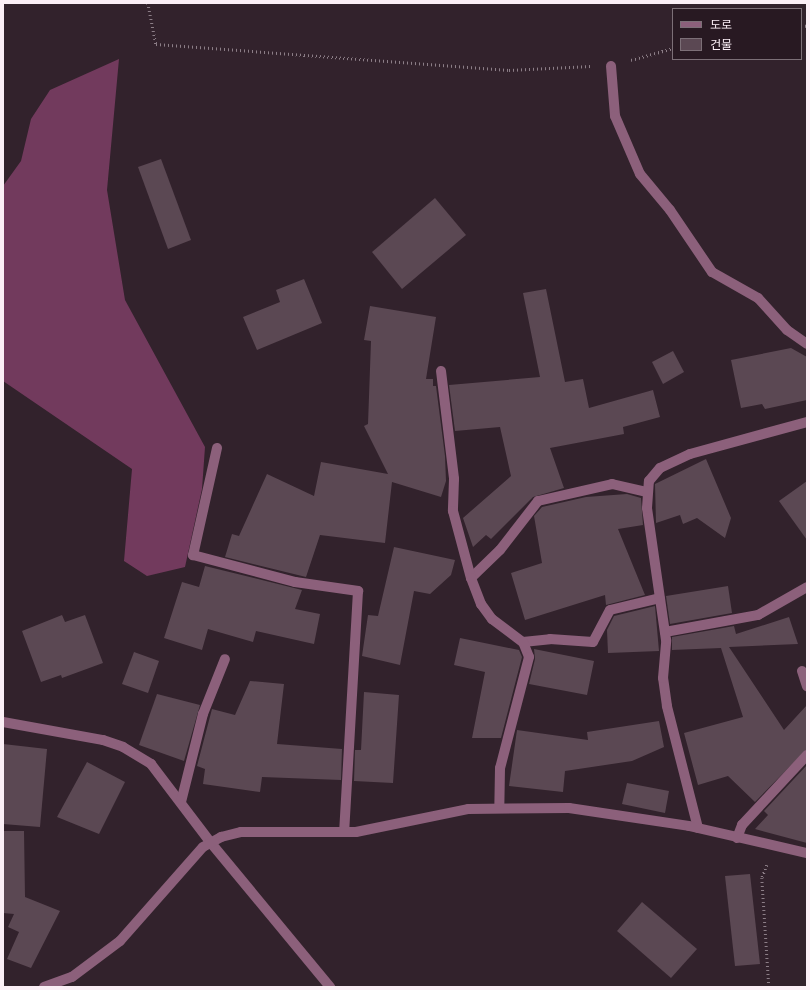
<!DOCTYPE html>
<meta charset="utf-8">
<style>
body{margin:0}
#map{position:relative;width:810px;height:990px;overflow:hidden;background:#32222c;font-family:"DM Sans","Noto Sans KR",sans-serif}
div>[style]{position:absolute}
[style*='--x']{left:calc(var(--x)*1px);top:calc(var(--y)*1px);width:calc(var(--w)*1px);rotate:calc(var(--a)*1deg)}
.forest>*{inset:0;background:#723a5d}
.building>*{inset:0;background:#5b4853}
.path>*{height:2.5px;margin-top:-1.25px;transform-origin:0;background:repeating-linear-gradient(90deg,#8c7e87 0 1px,transparent 0 4px)}
.service>*{height:10px;margin:-5px;padding:0 5px;transform-origin:5px;border-radius:5px;background:#8c607b}
.minor>*{height:10px;margin:-5px;padding:0 5px;transform-origin:5px;border-radius:5px;background:#8c607b}
span{translate:-50% -50%;white-space:nowrap;text-align:center;line-height:1.15;-webkit-text-stroke:3.5px #281922;paint-order:stroke}
.frame{position:absolute;inset:0;border:4px solid #fbeff6;pointer-events:none}
.legend{position:absolute;left:672px;top:8px;width:130px;height:52px;box-sizing:border-box;background:#281922;border:1px solid #7c6f77;margin:0;padding:5px 7px;list-style:none;font-size:12px;color:#fbeff6}
.legend li{display:flex;align-items:center;gap:8px;height:20px}
.legend b{width:20px;border:1px solid #7c6f77}
</style>
<div id="map">
<div class="forest">
<div style="clip-path:polygon(119px 59px,107px 190px,125px 300px,205px 447px,202px 489px,185px 567px,147px 576px,124px 561px,132px 469px,3px 381px,3px 186px,21px 161px,31px 119px,50px 90px)"></div>
</div>
<div class="building">
<div style="clip-path:polygon(161px 159px,191px 240px,168px 249px,138px 167px)"></div>
<div style="clip-path:polygon(435px 198px,466px 235px,402px 289px,372px 252px)"></div>
<div style="clip-path:polygon(304px 279px,322px 323px,257px 350px,243px 317px,280px 302px,276px 290px)"></div>
<div style="clip-path:polygon(546px 289px,565px 382px,583px 379px,589px 408px,653px 390px,660px 417px,623px 427px,624px 434px,550px 448px,564px 488px,533px 497px,491px 539px,486px 535px,473px 547px,463px 518px,511px 476px,500px 427px,455px 431px,449px 385px,540px 377px,523px 293px)"></div>
<div style="clip-path:polygon(370px 306px,436px 317px,426px 379px,433px 379px,433px 386px,436px 386px,445px 456px,446px 481px,441px 497px,392px 482px,385px 543px,320px 535px,306px 577px,225px 557px,232px 534px,239px 536px,267px 474px,314px 496px,321px 462px,388px 474px,364px 426px,368px 424px,371px 341px,364px 340px)"></div>
<div style="clip-path:polygon(791px 348px,807px 357px,807px 400px,765px 409px,762px 404px,741px 408px,731px 360px)"></div>
<div style="clip-path:polygon(673px 351px,684px 372px,663px 384px,652px 362px)"></div>
<div style="clip-path:polygon(706px 459px,731px 518px,725px 538px,697px 518px,683px 524px,680px 515px,656px 523px,655px 484px)"></div>
<div style="clip-path:polygon(807px 481px,807px 540px,779px 501px)"></div>
<div style="clip-path:polygon(627px 494px,641px 498px,643px 525px,618px 529px,645px 595px,606px 605px,605px 595px,525px 620px,511px 573px,542px 563px,534px 516px,542px 507px,586px 497px)"></div>
<div style="clip-path:polygon(394px 547px,455px 560px,451px 575px,430px 594px,414px 591px,400px 665px,362px 656px,368px 615px,378px 616px)"></div>
<div style="clip-path:polygon(205px 566px,302px 590px,295px 609px,320px 614px,314px 644px,256px 631px,253px 642px,208px 629px,202px 650px,164px 638px,182px 582px,199px 587px)"></div>
<div style="clip-path:polygon(728px 586px,732px 613px,670px 624px,666px 596px)"></div>
<div style="clip-path:polygon(655px 606px,659px 651px,608px 653px,607px 630px,614px 616px)"></div>
<div style="clip-path:polygon(62px 615px,65px 622px,85px 615px,103px 663px,62px 678px,61px 675px,41px 682px,22px 631px)"></div>
<div style="clip-path:polygon(789px 617px,798px 644px,729px 647px,784px 730px,807px 705px,807px 749px,755px 802px,728px 776px,698px 785px,684px 733px,743px 717px,721px 648px,672px 650px,672px 637px,734px 626px,736px 634px)"></div>
<div style="clip-path:polygon(460px 638px,519px 650px,522px 657px,501px 738px,472px 738px,485px 672px,454px 665px)"></div>
<div style="clip-path:polygon(534px 649px,594px 661px,587px 695px,529px 684px,535px 659px)"></div>
<div style="clip-path:polygon(134px 652px,159px 661px,148px 693px,122px 684px)"></div>
<div style="clip-path:polygon(250px 681px,284px 684px,277px 744px,342px 749px,341px 780px,262px 777px,260px 792px,203px 784px,205px 769px,197px 766px,212px 709px,235px 715px)"></div>
<div style="clip-path:polygon(364px 692px,399px 695px,393px 783px,354px 781px,355px 750px,361px 750px)"></div>
<div style="clip-path:polygon(157px 694px,200px 705px,184px 761px,139px 745px)"></div>
<div style="clip-path:polygon(659px 721px,664px 747px,632px 761px,565px 771px,563px 792px,509px 786px,517px 730px,588px 740px,587px 732px)"></div>
<div style="clip-path:polygon(3px 744px,47px 749px,40px 827px,3px 824px)"></div>
<div style="clip-path:polygon(87px 762px,125px 782px,99px 834px,57px 817px)"></div>
<div style="clip-path:polygon(807px 765px,807px 843px,755px 829px,768px 815px,764px 811px)"></div>
<div style="clip-path:polygon(627px 783px,669px 791px,665px 813px,622px 804px)"></div>
<div style="clip-path:polygon(3px 831px,24px 831px,25px 897px,60px 911px,31px 968px,7px 959px,19px 932px,8px 927px,14px 914px,3px 913px)"></div>
<div style="clip-path:polygon(750px 874px,760px 964px,735px 966px,725px 876px)"></div>
<div style="clip-path:polygon(642px 902px,697px 949px,671px 978px,617px 931px)"></div>
</div>
<div class="path">
<div style="--x:148;--y:3;--w:42;--a:79"></div>
<div style="--x:156;--y:44;--w:354;--a:4.2"></div>
<div style="--x:509;--y:70;--w:82;--a:-2.8"></div>
<div style="--x:801;--y:25;--w:6;--a:9"></div>
<div style="--x:631;--y:60;--w:44;--a:-15.9"></div>
<div style="--x:767;--y:865;--w:14;--a:111"></div>
<div style="--x:762;--y:878;--w:109;--a:86.3"></div>
</div>
<div class="service">
<div style="--x:471;--y:578;--w:40;--a:-44"></div>
<div style="--x:500;--y:550;--w:62;--a:-52.2"></div>
<div style="--x:538;--y:501;--w:76;--a:-12.9"></div>
<div style="--x:612;--y:484;--w:35;--a:13"></div>
<div style="--x:665;--y:632;--w:95;--a:-10.4"></div>
<div style="--x:758;--y:615;--w:56;--a:-29.7"></div>
<div style="--x:523;--y:642;--w:27;--a:-6"></div>
<div style="--x:550;--y:639;--w:43;--a:4"></div>
<div style="--x:593;--y:642;--w:36;--a:-62"></div>
<div style="--x:610;--y:610;--w:51;--a:-13.5"></div>
<div style="--x:802;--y:671;--w:16;--a:72"></div>
<div style="--x:3;--y:722;--w:102;--a:10.2"></div>
<div style="--x:103;--y:740;--w:21;--a:19"></div>
<div style="--x:123;--y:747;--w:33;--a:31"></div>
<div style="--x:151;--y:764;--w:99;--a:52.8"></div>
<div style="--x:211;--y:843;--w:187;--a:50.4"></div>
<div style="--x:181;--y:802;--w:91;--a:-76"></div>
<div style="--x:203;--y:714;--w:59;--a:-68.2"></div>
</div>
<div class="minor">
<div style="--x:611;--y:66;--w:50;--a:85.4"></div>
<div style="--x:615;--y:116;--w:63;--a:66.7"></div>
<div style="--x:640;--y:174;--w:47;--a:50.2"></div>
<div style="--x:670;--y:210;--w:75;--a:55.9"></div>
<div style="--x:712;--y:272;--w:53;--a:29.5"></div>
<div style="--x:758;--y:298;--w:43;--a:47.8"></div>
<div style="--x:787;--y:330;--w:24;--a:35"></div>
<div style="--x:441;--y:371;--w:109;--a:83.1"></div>
<div style="--x:454;--y:479;--w:32;--a:92"></div>
<div style="--x:453;--y:511;--w:69;--a:75"></div>
<div style="--x:471;--y:578;--w:28;--a:69"></div>
<div style="--x:481;--y:604;--w:19;--a:54"></div>
<div style="--x:492;--y:619;--w:39;--a:37"></div>
<div style="--x:523;--y:642;--w:16;--a:68"></div>
<div style="--x:529;--y:657;--w:115;--a:104.6"></div>
<div style="--x:500;--y:768;--w:39;--a:91"></div>
<div style="--x:217;--y:448;--w:110;--a:102.6"></div>
<div style="--x:193;--y:555;--w:106;--a:14.8"></div>
<div style="--x:295;--y:582;--w:64;--a:8.1"></div>
<div style="--x:358;--y:591;--w:241;--a:93.3"></div>
<div style="--x:698;--y:828;--w:126;--a:-104.3"></div>
<div style="--x:667;--y:706;--w:28;--a:-98"></div>
<div style="--x:663;--y:678;--w:38;--a:-85"></div>
<div style="--x:666;--y:640;--w:133;--a:-98.2"></div>
<div style="--x:647;--y:508;--w:27;--a:-86"></div>
<div style="--x:649;--y:481;--w:17;--a:-50"></div>
<div style="--x:660;--y:468;--w:33;--a:-25"></div>
<div style="--x:690;--y:454;--w:121;--a:-15.3"></div>
<div style="--x:737;--y:838;--w:14;--a:-69"></div>
<div style="--x:742;--y:825;--w:96;--a:-47.1"></div>
<div style="--x:44;--y:987;--w:30;--a:-20"></div>
<div style="--x:72;--y:977;--w:60;--a:-36.9"></div>
<div style="--x:120;--y:941;--w:125;--a:-48.6"></div>
<div style="--x:203;--y:847;--w:21;--a:-29"></div>
<div style="--x:221;--y:837;--w:21;--a:-14"></div>
<div style="--x:241;--y:832;--w:115;--a:0"></div>
<div style="--x:356;--y:832;--w:114;--a:-11.6"></div>
<div style="--x:468;--y:809;--w:101;--a:-0.6"></div>
<div style="--x:569;--y:808;--w:121;--a:8.5"></div>
<div style="--x:689;--y:826;--w:121;--a:12.9"></div>
</div>
<div class="frame"></div>
<ul class="legend">
<li><b style="height:5px;background:#8c607b"></b>도로</li>
<li><b style="height:11px;background:#5b4853"></b>건물</li>
</ul>
</div>
